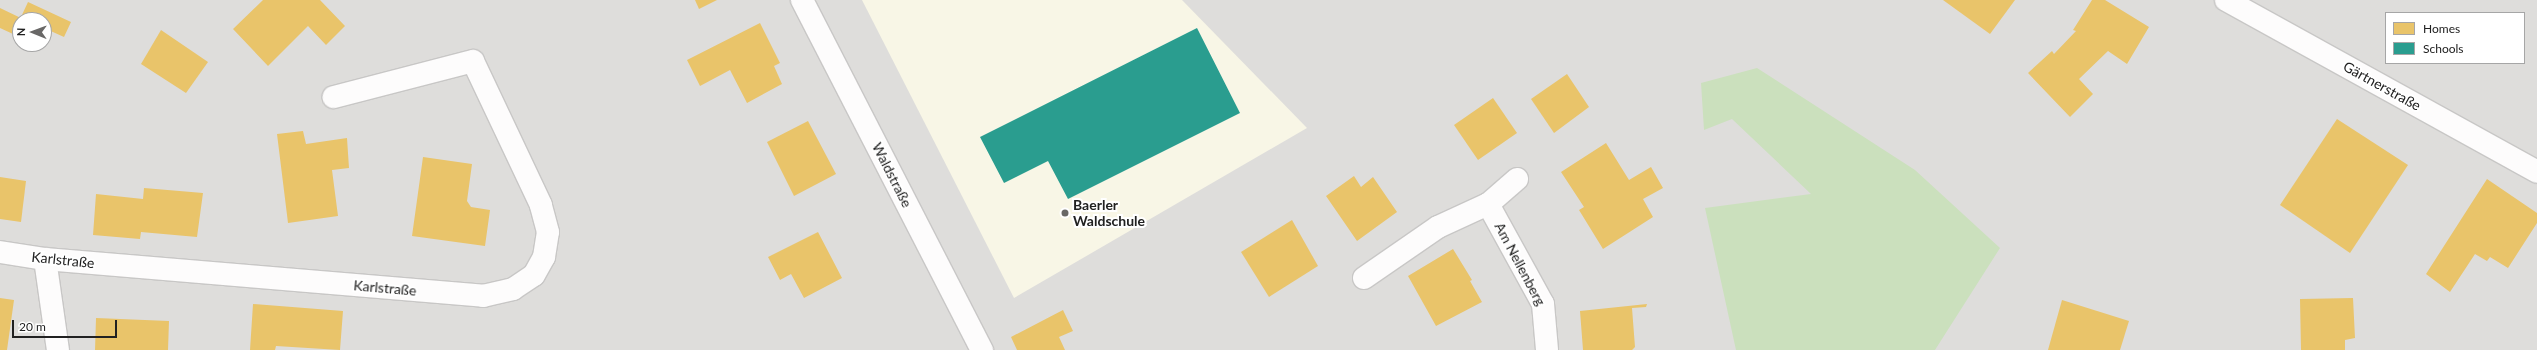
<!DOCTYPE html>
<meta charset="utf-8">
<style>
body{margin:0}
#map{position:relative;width:2537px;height:350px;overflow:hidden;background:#efedea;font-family:Lato,sans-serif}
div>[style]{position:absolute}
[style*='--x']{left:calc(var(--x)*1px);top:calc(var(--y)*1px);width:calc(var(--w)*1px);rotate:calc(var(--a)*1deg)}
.residential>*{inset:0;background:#dedddb}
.education>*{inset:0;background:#f8f6e6}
.forest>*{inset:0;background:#cbe0bd}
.homes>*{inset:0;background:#e9c46a}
.schools>*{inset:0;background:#2a9d8f}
.roads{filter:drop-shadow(1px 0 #c8c7c6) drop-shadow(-1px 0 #c8c7c6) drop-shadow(0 1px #c8c7c6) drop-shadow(0 -1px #c8c7c6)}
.minor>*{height:22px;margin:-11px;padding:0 11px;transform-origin:11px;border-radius:11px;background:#fdfcfc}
.dots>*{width:11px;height:11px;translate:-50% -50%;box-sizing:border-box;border:2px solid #fff;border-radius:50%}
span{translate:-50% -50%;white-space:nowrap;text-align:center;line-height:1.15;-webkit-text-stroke:4px #fff;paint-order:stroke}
.street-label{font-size:14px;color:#212121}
.poi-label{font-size:14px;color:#212121;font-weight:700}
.left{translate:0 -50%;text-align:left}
.legend{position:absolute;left:2385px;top:12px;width:140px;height:52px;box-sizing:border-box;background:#fff;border:1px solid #a6a6a6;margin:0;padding:5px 7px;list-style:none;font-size:12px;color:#212121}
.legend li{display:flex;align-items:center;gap:8px;height:20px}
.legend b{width:20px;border:1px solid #a6a6a6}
.north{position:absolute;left:12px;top:12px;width:40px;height:40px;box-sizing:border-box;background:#fff;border:1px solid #a6a6a6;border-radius:50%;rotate:271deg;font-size:11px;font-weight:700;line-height:16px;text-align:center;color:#212121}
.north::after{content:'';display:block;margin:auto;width:14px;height:18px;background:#696867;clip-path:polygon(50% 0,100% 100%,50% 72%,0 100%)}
.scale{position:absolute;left:12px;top:320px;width:105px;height:18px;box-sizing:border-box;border:2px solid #212121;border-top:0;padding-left:5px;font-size:12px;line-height:14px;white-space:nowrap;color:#212121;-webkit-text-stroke:3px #fff;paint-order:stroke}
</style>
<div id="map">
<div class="residential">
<div style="clip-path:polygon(evenodd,0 0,2537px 0,2537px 350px,0 350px,0 0,2386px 13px,2524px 13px,2524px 63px,2386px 63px,2386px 13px,0 0,20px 20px,44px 20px,44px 44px,20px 44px,20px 20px)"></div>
</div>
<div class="education">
<div style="clip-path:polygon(862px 0,1182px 0,1307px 128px,1014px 298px)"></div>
</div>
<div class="forest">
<div style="clip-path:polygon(1757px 68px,1915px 170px,2000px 248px,1935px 350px,1736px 350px,1705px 208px,1811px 194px,1732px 119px,1704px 130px,1701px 83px)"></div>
</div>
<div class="homes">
<div style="clip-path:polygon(263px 0,320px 0,345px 26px,326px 45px,308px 26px,268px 66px,233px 29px)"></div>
<div style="clip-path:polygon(695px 0,717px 0,699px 9px)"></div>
<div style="clip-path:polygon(1943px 0,2015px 0,1990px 34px)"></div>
<div style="clip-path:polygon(2092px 0,2105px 0,2149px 27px,2127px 64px,2108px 51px,2079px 79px,2093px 94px,2070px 117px,2028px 73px,2052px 51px,2054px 54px,2076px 31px,2073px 30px)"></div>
<div style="clip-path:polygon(28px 2px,71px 22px,64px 37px,44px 28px,44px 20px,27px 20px,21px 17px)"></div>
<div style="clip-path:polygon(0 8px,25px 20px,20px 20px,20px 34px,14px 31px,13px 34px,0 28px)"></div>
<div style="clip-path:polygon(760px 23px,780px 63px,774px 66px,782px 84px,747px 103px,730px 70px,700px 86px,687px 60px)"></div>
<div style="clip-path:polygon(161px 30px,208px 62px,186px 93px,141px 64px)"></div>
<div style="clip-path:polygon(1567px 74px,1589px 107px,1554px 133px,1531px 99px)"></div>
<div style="clip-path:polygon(1493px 98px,1517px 133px,1478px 160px,1454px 125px)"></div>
<div style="clip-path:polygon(2337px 119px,2408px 165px,2350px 253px,2280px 205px)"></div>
<div style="clip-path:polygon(808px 121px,836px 174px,794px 196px,767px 142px)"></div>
<div style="clip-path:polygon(303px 131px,306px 144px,347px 138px,349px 168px,332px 170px,338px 216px,288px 223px,277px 134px)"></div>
<div style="clip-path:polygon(1606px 143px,1629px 180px,1651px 167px,1663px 188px,1643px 199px,1653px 217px,1603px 249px,1579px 210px,1584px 207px,1561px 172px)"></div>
<div style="clip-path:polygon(423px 157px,472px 164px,467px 201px,471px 207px,490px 210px,485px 246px,412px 236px)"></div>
<div style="clip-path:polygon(1354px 176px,1361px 187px,1373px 177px,1397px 212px,1357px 241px,1326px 196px)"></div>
<div style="clip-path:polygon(0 177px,26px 181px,21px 222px,0 219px)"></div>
<div style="clip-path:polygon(2487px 179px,2537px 213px,2537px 223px,2508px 268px,2490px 257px,2487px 261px,2475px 254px,2450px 292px,2426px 274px)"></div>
<div style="clip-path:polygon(144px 188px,203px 193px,197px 237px,141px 232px,140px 239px,93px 235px,96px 194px,143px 199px)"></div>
<div style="clip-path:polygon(1292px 220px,1318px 266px,1269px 297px,1241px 252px)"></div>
<div style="clip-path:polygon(818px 232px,842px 278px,804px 298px,791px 274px,780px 280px,768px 257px)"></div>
<div style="clip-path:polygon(1453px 249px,1472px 280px,1470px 281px,1482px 302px,1436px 326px,1408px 276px)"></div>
<div style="clip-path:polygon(0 298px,14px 300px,7px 350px,0 350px)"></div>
<div style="clip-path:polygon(2353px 298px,2355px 338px,2345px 340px,2345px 350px,2301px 350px,2300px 299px)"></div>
<div style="clip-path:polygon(2062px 300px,2129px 321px,2120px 350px,2048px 350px)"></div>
<div style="clip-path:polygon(253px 304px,343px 311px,340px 350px,276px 346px,275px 350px,250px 350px)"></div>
<div style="clip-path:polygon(1647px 304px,1646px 307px,1632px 308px,1635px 347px,1632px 350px,1583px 350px,1580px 311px)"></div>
<div style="clip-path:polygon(1063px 310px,1073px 331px,1059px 337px,1065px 350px,1017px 350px,1011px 337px)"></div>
<div style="clip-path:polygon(96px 318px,169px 321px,168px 350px,95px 350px)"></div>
</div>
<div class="schools">
<div style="clip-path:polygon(1197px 28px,1240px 113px,1068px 199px,1048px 161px,1004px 183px,980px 137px)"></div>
</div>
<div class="roads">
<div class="minor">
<div style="--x:802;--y:0;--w:394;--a:62.8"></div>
<div style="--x:2226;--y:0;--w:355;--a:28.9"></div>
<div style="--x:1517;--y:179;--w:38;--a:139"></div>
<div style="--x:1488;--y:204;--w:114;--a:61.2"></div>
<div style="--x:1543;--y:304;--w:46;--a:85"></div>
<div style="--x:0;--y:252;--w:46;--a:8.8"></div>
<div style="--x:45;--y:259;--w:440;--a:4.8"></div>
<div style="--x:483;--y:296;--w:31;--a:-13"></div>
<div style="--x:513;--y:289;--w:25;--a:-34"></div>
<div style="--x:534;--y:275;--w:21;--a:-61"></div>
<div style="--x:544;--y:257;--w:25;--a:-81"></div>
<div style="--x:548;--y:232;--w:28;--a:-105"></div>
<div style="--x:541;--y:205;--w:159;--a:-115.3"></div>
<div style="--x:473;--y:61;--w:144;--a:165.5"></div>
<div style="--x:45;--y:259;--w:92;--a:81.9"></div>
<div style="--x:1364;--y:278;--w:90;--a:-34.6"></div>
<div style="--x:1438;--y:227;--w:55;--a:-24.7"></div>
</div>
</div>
<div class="dots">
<div style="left:1065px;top:213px;background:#696867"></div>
</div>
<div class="street-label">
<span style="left:2382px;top:86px;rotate:29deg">Gärtnerstraße</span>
<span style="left:892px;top:175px;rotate:63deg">Waldstraße</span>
<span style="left:63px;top:260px;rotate:6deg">Karlstraße</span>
<span style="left:1520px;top:264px;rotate:62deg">Am Nellenberg</span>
<span style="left:385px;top:288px;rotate:5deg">Karlstraße</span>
</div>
<div class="poi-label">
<span class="left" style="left:1073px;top:213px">Baerler<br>Waldschule</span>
</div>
<ul class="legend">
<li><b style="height:11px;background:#e9c46a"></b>Homes</li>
<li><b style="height:11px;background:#2a9d8f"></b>Schools</li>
</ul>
<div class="north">N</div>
<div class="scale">20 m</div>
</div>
